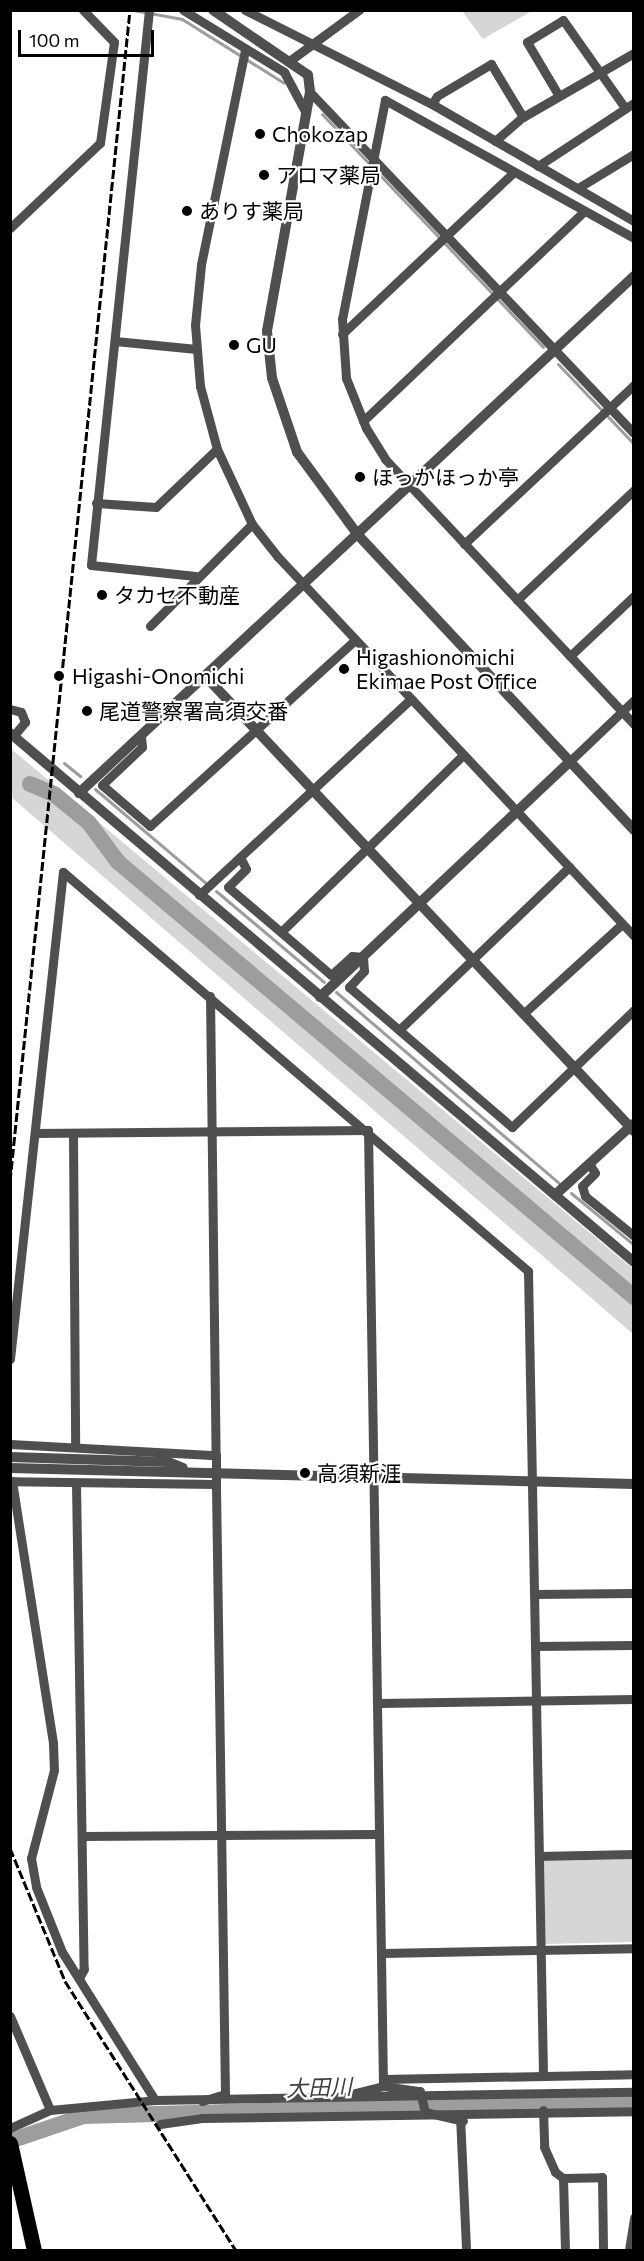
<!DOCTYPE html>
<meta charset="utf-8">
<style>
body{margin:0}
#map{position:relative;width:644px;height:2261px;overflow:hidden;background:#fff;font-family:Commissioner,"Noto Sans JP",sans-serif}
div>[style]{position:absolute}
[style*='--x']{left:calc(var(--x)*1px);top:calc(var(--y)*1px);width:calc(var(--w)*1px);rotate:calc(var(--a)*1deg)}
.green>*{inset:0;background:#d6d6d6}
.stream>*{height:3px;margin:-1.5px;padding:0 1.5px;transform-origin:1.5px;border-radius:1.5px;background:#9d9d9d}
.river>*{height:16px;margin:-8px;padding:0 8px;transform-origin:8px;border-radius:8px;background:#9d9d9d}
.minor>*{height:9px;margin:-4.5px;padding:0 4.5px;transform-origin:4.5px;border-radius:4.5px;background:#4f4f4f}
.tertiary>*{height:10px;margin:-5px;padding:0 5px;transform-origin:5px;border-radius:5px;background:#4f4f4f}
.trunk>*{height:15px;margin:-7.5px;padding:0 7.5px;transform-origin:7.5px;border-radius:7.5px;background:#000}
.rail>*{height:3px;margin-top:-1.5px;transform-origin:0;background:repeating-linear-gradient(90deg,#000 0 9px,transparent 0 12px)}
.dots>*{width:16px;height:16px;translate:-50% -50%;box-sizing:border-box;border:3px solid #fff;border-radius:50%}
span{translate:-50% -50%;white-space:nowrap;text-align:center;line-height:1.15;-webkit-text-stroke:4.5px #fff;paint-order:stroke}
.poi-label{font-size:21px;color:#000}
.left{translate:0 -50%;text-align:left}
.water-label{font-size:22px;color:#3e3e3e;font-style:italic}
.frame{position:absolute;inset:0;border:12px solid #000;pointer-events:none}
.scale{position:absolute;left:18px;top:30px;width:136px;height:27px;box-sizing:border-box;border:3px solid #000;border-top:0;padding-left:8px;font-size:18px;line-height:21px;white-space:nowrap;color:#000;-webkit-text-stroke:4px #fff;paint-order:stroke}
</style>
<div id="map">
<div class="green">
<div style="clip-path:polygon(462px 11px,532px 11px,483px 39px)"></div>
<div style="clip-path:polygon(10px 748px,633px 1269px,633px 1334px,11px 797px)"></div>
<div style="clip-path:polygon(633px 1859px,633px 1942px,545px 1944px,544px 1861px)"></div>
</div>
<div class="stream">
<div style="--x:133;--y:10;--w:50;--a:10.4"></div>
<div style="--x:182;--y:19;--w:120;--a:32.1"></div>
<div style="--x:322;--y:114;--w:321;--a:46.5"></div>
<div style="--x:558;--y:364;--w:110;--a:46.5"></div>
<div style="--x:64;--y:763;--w:21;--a:39"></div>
<div style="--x:95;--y:789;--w:145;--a:40.3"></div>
<div style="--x:216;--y:891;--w:141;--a:40.1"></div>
<div style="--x:336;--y:992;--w:296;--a:40.6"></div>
<div style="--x:571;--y:1193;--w:82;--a:39.5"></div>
</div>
<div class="river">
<div style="--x:30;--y:784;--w:26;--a:23"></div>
<div style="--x:54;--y:794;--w:45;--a:39.6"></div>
<div style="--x:89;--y:823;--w:49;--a:53.4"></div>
<div style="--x:118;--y:862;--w:675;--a:40.13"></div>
<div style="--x:10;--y:2141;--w:78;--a:-18.7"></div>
<div style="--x:84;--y:2116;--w:550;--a:-1.56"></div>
</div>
<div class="minor">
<div style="--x:149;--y:10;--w:558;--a:95.97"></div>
<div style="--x:91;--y:565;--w:105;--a:6"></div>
<div style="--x:183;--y:10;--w:119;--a:31.5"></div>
<div style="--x:284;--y:72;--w:47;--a:61.8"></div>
<div style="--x:245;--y:10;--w:209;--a:26.7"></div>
<div style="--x:432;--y:104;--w:233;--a:30.1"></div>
<div style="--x:245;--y:50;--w:219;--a:101.6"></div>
<div style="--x:201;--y:265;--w:60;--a:95.7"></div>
<div style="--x:195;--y:325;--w:61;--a:85.3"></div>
<div style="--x:200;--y:386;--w:65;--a:74.9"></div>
<div style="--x:217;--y:449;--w:83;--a:65"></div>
<div style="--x:252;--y:524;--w:42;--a:51.8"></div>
<div style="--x:278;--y:557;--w:520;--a:46.79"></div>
<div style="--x:292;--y:59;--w:83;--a:-36.2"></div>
<div style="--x:310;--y:92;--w:470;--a:46.5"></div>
<div style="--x:559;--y:96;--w:63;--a:-120.7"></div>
<div style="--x:527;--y:42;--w:42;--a:-31.4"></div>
<div style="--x:563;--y:20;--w:108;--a:54.8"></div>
<div style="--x:432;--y:104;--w:9;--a:-58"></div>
<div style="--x:437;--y:96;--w:63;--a:-30.7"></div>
<div style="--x:491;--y:64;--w:62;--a:58.9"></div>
<div style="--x:495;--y:141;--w:37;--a:-41"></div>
<div style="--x:523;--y:117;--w:128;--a:-30"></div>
<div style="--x:538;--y:166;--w:115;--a:-33.3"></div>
<div style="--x:578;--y:188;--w:66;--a:-31.3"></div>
<div style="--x:10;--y:228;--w:124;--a:-43.4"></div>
<div style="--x:100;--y:143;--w:102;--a:-82.1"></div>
<div style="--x:114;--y:42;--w:45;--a:-134.1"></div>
<div style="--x:634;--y:238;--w:285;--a:-151"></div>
<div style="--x:385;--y:100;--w:223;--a:101.1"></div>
<div style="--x:342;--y:319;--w:59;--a:86.1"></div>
<div style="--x:346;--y:378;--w:54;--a:68.2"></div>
<div style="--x:366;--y:428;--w:36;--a:58"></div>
<div style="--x:385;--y:459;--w:364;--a:46.8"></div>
<div style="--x:342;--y:334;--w:235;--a:-43.3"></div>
<div style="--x:115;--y:341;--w:82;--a:5.6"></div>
<div style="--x:363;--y:421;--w:303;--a:-43.5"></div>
<div style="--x:96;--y:503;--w:60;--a:3.8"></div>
<div style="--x:156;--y:507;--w:84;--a:-43.6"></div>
<div style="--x:464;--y:544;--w:233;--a:-43.1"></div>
<div style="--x:517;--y:600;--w:161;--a:-43.2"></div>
<div style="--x:150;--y:626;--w:144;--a:-45"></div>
<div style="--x:570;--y:656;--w:88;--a:-43.2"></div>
<div style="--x:10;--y:709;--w:11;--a:15"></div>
<div style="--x:21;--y:712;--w:11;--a:68"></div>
<div style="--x:25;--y:722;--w:17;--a:130"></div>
<div style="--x:141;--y:737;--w:10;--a:84"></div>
<div style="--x:142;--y:747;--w:55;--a:136.5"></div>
<div style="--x:102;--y:785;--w:63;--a:40.5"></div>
<div style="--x:150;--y:826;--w:277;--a:-42.2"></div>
<div style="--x:570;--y:761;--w:88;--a:-43.6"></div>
<div style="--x:240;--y:857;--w:13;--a:63"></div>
<div style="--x:246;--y:869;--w:25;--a:135"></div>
<div style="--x:228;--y:887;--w:135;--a:40.5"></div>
<div style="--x:331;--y:975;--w:28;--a:-42"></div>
<div style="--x:352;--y:956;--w:11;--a:5"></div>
<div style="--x:363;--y:957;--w:14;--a:86"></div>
<div style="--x:364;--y:971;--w:22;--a:133"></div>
<div style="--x:349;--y:987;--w:215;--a:40.7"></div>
<div style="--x:512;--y:1127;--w:169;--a:-43.8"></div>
<div style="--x:199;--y:895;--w:289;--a:-42.8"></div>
<div style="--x:282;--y:931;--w:252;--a:-44.2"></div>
<div style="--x:210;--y:996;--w:459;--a:89.3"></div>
<div style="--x:523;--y:1014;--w:134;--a:-42.3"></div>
<div style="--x:399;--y:1030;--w:236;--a:-43.8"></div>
<div style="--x:35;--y:1133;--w:333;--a:-0.5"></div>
<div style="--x:368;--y:1130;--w:956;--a:89.1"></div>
<div style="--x:383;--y:2086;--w:37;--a:8"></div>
<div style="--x:420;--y:2091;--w:22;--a:77"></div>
<div style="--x:425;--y:2112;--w:39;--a:13"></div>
<div style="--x:73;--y:1134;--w:313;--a:89.6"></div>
<div style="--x:590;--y:1165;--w:9;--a:58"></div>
<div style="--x:595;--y:1173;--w:18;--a:135"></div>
<div style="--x:582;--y:1186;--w:10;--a:73"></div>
<div style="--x:585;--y:1196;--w:63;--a:39.2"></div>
<div style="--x:10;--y:1359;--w:490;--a:-83.8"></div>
<div style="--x:63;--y:872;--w:613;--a:40.63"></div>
<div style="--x:528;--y:1271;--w:805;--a:88.93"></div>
<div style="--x:10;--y:1444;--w:206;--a:3.1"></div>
<div style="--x:216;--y:1455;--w:29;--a:90"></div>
<div style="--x:216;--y:1484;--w:204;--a:-179.2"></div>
<div style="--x:12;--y:1481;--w:265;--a:81.1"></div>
<div style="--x:53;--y:1743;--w:27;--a:88"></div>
<div style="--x:54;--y:1770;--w:91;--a:104.6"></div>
<div style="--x:31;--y:1858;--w:29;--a:80"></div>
<div style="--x:36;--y:1887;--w:70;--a:68.2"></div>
<div style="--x:62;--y:1952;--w:175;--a:57.9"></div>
<div style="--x:76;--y:1483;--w:486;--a:89.1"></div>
<div style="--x:84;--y:1969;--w:10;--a:119"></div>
<div style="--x:535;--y:1594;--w:99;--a:-0.6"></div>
<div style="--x:535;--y:1646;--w:99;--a:-0.6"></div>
<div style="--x:380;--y:1703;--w:254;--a:-0.9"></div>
<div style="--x:83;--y:1836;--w:295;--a:-0.4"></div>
<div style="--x:539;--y:1856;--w:95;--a:-1.2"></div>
<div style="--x:383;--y:1953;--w:251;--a:-1.1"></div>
<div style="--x:10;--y:2016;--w:102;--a:66.9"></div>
<div style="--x:384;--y:2079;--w:250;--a:-1.1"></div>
<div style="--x:351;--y:2094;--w:33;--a:-14"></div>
<div style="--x:202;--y:2101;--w:24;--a:-17"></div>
<div style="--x:225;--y:2094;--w:610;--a:-90.85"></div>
<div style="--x:543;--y:2110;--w:37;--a:88"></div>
<div style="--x:544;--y:2147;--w:27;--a:66"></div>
<div style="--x:555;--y:2172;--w:10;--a:37"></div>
<div style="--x:563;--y:2178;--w:39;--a:-1"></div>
<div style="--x:602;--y:2177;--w:73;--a:89.2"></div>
<div style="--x:460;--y:2116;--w:134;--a:87.4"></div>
<div style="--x:160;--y:2124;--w:42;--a:-8.1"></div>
<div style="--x:202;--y:2118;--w:432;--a:-0.9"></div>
<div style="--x:10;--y:2128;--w:44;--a:-24.2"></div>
<div style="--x:50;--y:2110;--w:105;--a:-5.4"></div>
<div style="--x:155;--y:2100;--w:479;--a:-1"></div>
<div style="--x:563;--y:2178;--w:72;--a:88.4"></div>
<div style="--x:629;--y:2250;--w:33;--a:-81"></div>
</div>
<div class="tertiary">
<div style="--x:213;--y:10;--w:115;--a:34.4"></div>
<div style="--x:308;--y:75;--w:17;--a:83"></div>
<div style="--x:310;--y:92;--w:243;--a:100.2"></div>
<div style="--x:267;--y:331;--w:47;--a:83.9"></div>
<div style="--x:272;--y:378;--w:78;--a:71.3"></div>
<div style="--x:297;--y:452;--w:103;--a:53.7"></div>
<div style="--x:358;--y:535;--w:404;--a:46.9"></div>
<div style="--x:208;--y:679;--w:621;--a:46.7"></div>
<div style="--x:10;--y:733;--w:818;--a:40.29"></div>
<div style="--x:79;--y:793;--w:758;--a:-42.97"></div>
<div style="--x:320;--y:997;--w:344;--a:-43.3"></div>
<div style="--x:555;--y:1195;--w:105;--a:-42.3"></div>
<div style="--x:10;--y:1457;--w:158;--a:1.8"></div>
<div style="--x:168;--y:1462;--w:16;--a:22"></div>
<div style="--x:10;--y:1468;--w:624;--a:1.47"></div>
</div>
<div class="trunk">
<div style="--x:10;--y:2143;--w:110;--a:77.4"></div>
</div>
<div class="rail">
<div style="--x:10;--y:1181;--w:1177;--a:-84.15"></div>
<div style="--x:10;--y:1848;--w:144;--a:67.5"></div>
<div style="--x:65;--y:1981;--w:319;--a:57.6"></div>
</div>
<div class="dots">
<div style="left:260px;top:134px;background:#000"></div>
<div style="left:264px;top:175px;background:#000"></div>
<div style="left:187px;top:211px;background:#000"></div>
<div style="left:234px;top:345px;background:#000"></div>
<div style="left:360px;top:477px;background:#000"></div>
<div style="left:102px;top:595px;background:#000"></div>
<div style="left:344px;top:669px;background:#000"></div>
<div style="left:59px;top:676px;background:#000"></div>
<div style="left:87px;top:711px;background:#000"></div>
<div style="left:305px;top:1473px;background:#000"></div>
</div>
<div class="poi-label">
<span class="left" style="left:272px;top:134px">Chokozap</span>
<span class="left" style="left:276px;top:175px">アロマ薬局</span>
<span class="left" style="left:199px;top:211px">ありす薬局</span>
<span class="left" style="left:246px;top:345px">GU</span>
<span class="left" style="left:372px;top:477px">ほっかほっか亭</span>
<span class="left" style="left:114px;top:595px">タカセ不動産</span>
<span class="left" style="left:356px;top:669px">Higashionomichi<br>Ekimae Post Office</span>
<span class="left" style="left:72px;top:676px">Higashi-Onomichi</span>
<span class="left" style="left:99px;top:711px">尾道警察署高須交番</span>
<span class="left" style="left:317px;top:1473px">高須新涯</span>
</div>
<div class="water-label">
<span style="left:319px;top:2087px;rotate:-2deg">大田川</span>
</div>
<div class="frame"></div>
<div class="scale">100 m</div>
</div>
